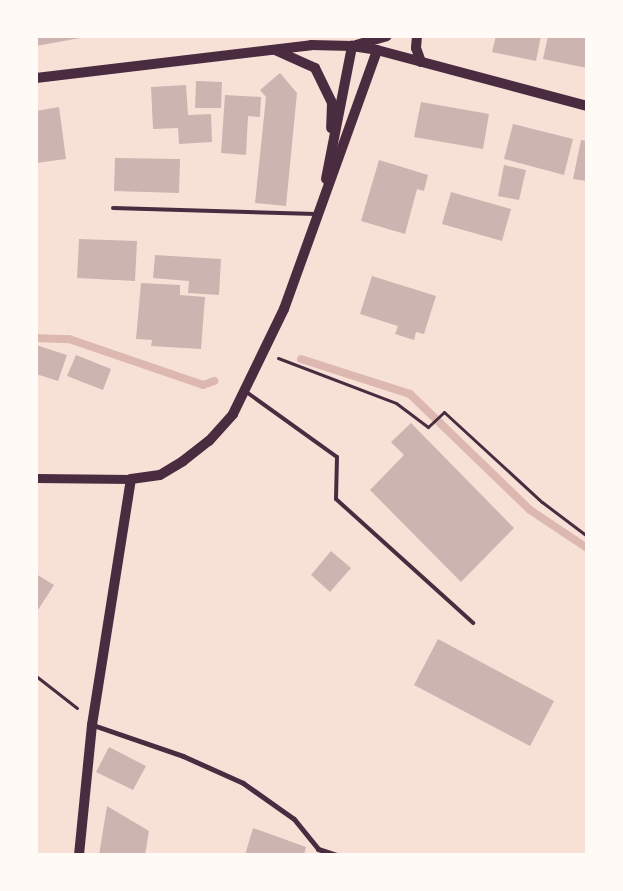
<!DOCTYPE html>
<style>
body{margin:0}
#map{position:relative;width:623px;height:891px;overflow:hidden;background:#f7e1d7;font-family:"Asap Condensed",sans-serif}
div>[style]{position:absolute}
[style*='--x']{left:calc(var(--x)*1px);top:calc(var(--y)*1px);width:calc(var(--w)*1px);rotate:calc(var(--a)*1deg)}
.stream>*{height:8px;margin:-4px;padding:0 4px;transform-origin:4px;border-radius:4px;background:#dcb8b0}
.building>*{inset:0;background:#ccb4b1}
.path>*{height:3px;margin:-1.5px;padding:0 1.5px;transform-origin:1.5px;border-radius:1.5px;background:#4a2c40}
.service>*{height:4px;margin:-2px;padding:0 2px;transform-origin:2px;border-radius:2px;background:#4a2c40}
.minor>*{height:5px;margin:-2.5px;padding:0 2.5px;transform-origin:2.5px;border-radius:2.5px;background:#4a2c40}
.tertiary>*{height:9px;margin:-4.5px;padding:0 4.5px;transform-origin:4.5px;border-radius:4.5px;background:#4a2c40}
.secondary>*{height:10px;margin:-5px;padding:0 5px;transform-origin:5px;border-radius:5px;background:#4a2c40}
span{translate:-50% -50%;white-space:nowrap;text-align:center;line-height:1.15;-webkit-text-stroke:5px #fffaf5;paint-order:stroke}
.frame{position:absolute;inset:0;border:38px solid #fffaf5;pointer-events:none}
</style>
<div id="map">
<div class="stream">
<div style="--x:36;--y:338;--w:33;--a:2"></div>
<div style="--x:69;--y:339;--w:142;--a:18.9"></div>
<div style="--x:203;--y:385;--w:12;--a:-20"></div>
<div style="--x:301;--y:359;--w:114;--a:17.8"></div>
<div style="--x:410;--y:394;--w:167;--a:44"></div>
<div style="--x:530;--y:510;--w:69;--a:33.7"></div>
</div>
<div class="building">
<div style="clip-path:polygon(36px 36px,86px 36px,86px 37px,36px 46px)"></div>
<div style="clip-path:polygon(496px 36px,541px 36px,536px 61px,492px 52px)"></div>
<div style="clip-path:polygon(548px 36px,587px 36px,587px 68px,543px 59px)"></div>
<div style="clip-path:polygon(280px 73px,297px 93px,286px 206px,255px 203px,266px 97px,260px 90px)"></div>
<div style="clip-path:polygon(196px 81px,222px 82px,221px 108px,195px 108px)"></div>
<div style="clip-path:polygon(186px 85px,188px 115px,211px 114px,212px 142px,179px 144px,178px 128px,153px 129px,151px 87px)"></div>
<div style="clip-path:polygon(225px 95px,261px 97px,260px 117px,248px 116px,246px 155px,221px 153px)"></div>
<div style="clip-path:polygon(421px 102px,489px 114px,483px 149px,414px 137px)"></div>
<div style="clip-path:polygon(59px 107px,66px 159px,36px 163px,36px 111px)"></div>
<div style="clip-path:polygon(513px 124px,573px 139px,564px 175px,504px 159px)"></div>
<div style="clip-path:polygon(581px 140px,587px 141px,587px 181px,573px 179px)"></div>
<div style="clip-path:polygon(115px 158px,180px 159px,179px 193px,114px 191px)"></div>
<div style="clip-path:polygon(379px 160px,428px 175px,424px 191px,417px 189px,405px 234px,361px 221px)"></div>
<div style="clip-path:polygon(504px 165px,526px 170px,519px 200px,498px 196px)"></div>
<div style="clip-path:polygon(451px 192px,511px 209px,502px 241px,442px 224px)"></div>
<div style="clip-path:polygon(79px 239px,137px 241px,135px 281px,77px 278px)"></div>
<div style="clip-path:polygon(155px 255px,221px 259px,219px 295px,188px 293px,189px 281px,153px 278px)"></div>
<div style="clip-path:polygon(372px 276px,436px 296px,424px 334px,416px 332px,414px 340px,395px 334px,398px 326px,360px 314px)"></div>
<div style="clip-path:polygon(141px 283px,180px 285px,180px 295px,205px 297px,201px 349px,151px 346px,152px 340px,136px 339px)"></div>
<div style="clip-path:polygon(36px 345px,67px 355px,58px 381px,36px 374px)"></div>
<div style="clip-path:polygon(76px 355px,111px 369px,103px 390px,67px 376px)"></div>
<div style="clip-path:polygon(411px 423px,514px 528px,461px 582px,370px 490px,404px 455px,391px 442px)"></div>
<div style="clip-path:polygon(331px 551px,351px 568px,330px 592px,311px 575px)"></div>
<div style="clip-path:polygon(36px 574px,54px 585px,36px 613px)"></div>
<div style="clip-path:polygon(438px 639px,554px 701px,530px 746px,414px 685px)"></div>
<div style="clip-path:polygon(109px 747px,146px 766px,133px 790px,96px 772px)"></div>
<div style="clip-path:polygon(107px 806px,149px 831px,145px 855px,99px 855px)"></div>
<div style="clip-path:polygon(253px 828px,306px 847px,304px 855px,245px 855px)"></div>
</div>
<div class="path">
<div style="--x:278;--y:358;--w:126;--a:20.9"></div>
<div style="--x:396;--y:403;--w:40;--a:37"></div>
<div style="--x:428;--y:427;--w:22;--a:-43"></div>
<div style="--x:444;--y:412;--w:133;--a:42.6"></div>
<div style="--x:542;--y:502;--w:56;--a:37.1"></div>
<div style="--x:36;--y:676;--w:52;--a:38"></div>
</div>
<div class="service">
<div style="--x:113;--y:208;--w:203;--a:1.7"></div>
<div style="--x:245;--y:391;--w:113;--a:35.7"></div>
<div style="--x:337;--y:457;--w:42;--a:91.4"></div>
<div style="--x:336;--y:499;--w:185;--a:42.1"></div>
</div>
<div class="minor">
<div style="--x:93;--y:725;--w:95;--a:19"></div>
<div style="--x:183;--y:756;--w:66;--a:24.2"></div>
<div style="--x:243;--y:783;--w:62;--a:35.2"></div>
<div style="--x:294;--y:819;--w:38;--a:51"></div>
<div style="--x:318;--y:849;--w:20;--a:18"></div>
</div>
<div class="tertiary">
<div style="--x:36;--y:478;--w:95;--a:0.6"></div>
</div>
<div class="secondary">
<div style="--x:417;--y:36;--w:12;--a:95"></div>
<div style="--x:416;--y:48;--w:15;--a:70"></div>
<div style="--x:356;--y:45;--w:32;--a:-16"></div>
<div style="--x:275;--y:50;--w:44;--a:24.2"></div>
<div style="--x:315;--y:68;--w:39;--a:64"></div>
<div style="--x:332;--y:103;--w:25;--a:92"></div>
<div style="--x:36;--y:78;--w:277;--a:-6.8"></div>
<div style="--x:311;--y:45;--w:41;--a:1.4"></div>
<div style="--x:352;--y:46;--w:25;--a:9"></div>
<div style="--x:377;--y:50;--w:217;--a:14.9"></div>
<div style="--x:326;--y:179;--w:136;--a:-78.9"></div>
<div style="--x:79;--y:855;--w:131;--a:-84.3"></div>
<div style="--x:92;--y:725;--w:249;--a:-81"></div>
<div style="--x:131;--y:479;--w:29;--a:-8"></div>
<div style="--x:160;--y:475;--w:27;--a:-31"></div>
<div style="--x:183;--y:461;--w:33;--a:-38"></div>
<div style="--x:209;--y:441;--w:36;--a:-48"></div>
<div style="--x:233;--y:414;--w:117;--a:-64.1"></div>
<div style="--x:284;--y:309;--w:275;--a:-70.2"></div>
</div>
<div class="frame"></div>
</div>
